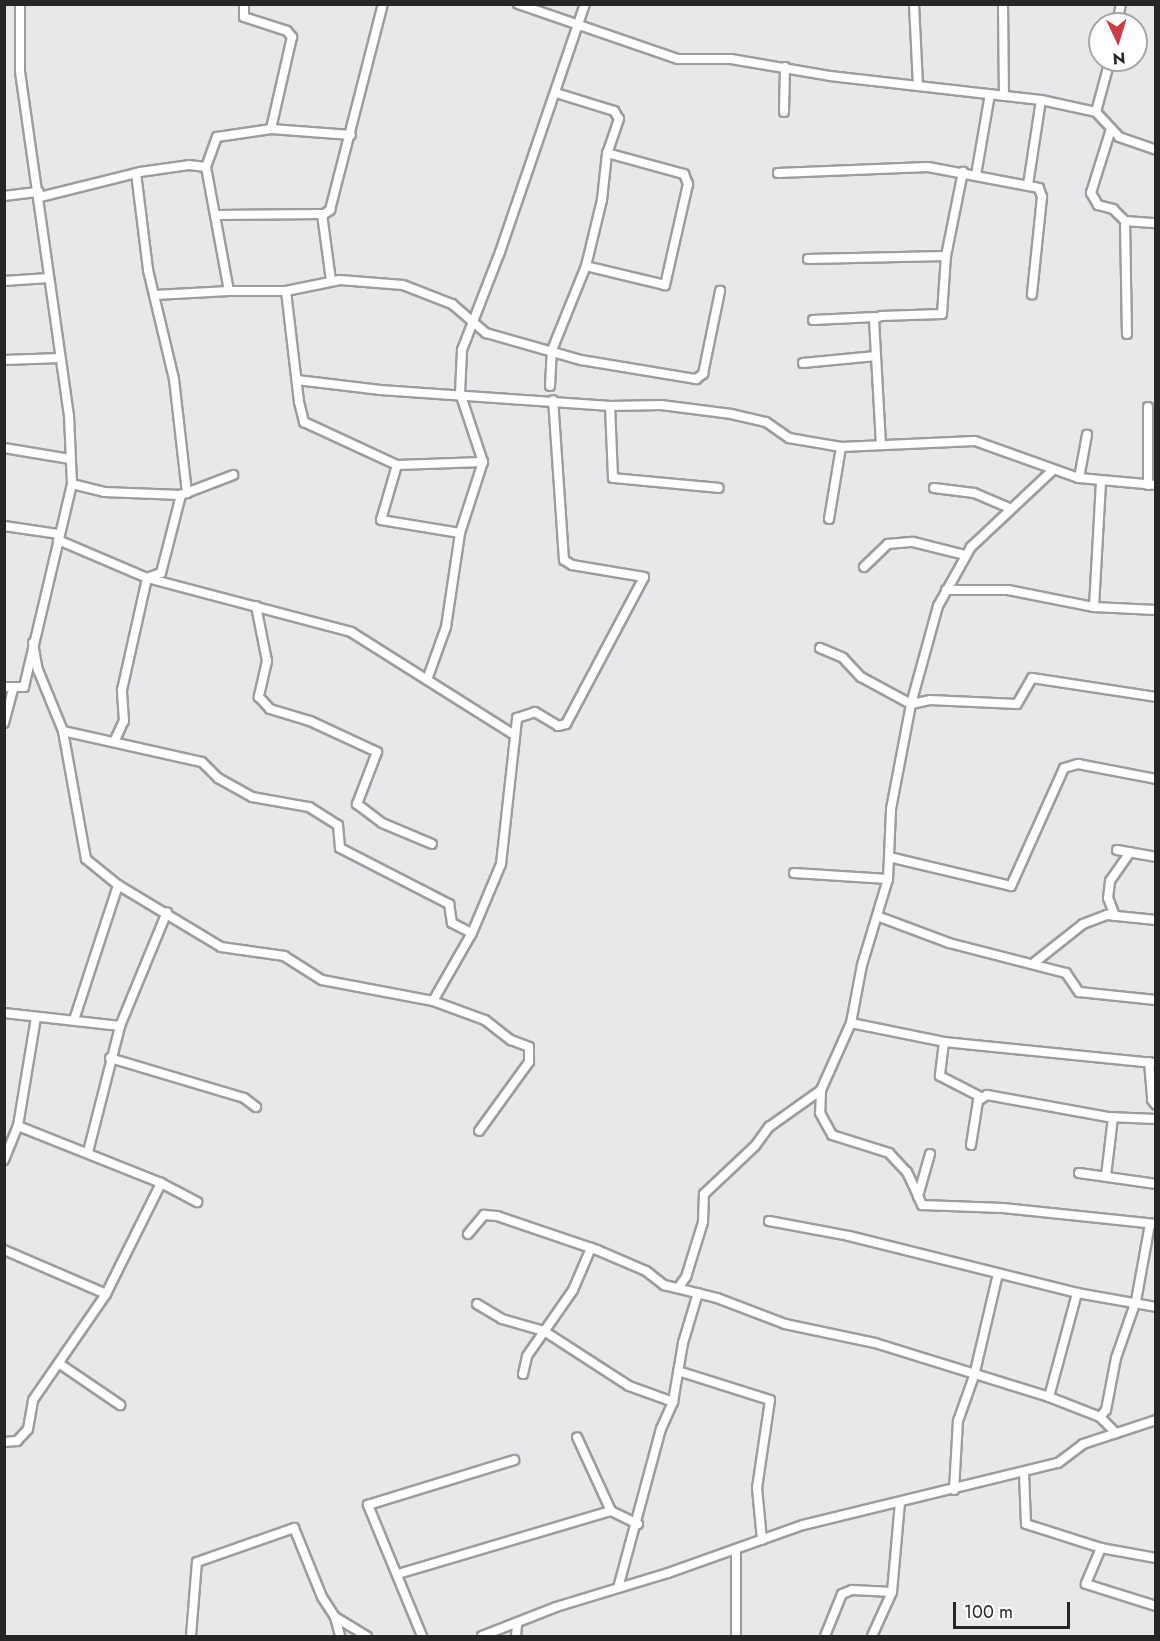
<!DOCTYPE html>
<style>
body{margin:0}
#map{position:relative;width:1160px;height:1641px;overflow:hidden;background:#e8e8eb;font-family:Jost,sans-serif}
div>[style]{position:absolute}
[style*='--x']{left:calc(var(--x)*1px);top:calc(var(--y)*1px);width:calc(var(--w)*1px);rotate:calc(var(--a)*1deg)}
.roads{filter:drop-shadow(2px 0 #9d9da0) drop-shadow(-2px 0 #9d9da0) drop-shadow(0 2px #9d9da0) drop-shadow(0 -2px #9d9da0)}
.street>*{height:8px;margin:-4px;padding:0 4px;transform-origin:4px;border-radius:4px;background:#fff}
span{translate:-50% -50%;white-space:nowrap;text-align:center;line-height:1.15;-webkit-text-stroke:4.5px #fff;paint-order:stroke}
.frame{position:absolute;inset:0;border:6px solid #262627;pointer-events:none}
.north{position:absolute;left:1088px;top:12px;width:60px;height:60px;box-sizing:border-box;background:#fff;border:2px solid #a8a8a9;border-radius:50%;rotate:176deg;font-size:16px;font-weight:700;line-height:24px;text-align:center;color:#262627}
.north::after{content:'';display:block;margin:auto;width:21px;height:27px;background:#cd3d45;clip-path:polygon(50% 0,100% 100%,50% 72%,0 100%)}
.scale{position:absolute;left:953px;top:1602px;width:117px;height:27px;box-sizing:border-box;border:3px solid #262627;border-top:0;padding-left:8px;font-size:18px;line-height:21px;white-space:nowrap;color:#262627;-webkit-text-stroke:4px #fff;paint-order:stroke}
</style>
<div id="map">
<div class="roads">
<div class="street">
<div style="--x:244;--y:4;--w:13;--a:90"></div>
<div style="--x:244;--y:17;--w:45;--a:18"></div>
<div style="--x:287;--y:31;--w:8;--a:50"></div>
<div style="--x:292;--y:37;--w:94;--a:102.9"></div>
<div style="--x:518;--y:4;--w:169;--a:19"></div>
<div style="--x:678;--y:59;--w:53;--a:0"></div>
<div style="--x:731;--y:59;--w:100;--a:9.7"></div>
<div style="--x:830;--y:76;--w:212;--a:6.5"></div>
<div style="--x:1041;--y:100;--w:56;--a:12.3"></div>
<div style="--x:1096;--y:112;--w:54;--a:-74.9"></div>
<div style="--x:914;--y:4;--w:82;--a:87.2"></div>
<div style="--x:1003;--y:4;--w:92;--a:89.4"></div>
<div style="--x:1117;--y:24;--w:20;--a:-79"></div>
<div style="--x:556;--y:93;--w:61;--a:17.2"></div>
<div style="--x:614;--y:111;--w:9;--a:58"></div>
<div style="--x:619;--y:119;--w:36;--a:109"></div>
<div style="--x:607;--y:153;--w:80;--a:15.3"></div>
<div style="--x:684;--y:174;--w:11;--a:68"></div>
<div style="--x:688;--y:184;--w:104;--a:102.8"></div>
<div style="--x:665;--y:285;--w:81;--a:-166.5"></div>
<div style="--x:784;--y:112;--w:45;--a:-88.7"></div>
<div style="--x:1096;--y:112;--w:34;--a:47"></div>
<div style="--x:1119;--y:137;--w:39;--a:19"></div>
<div style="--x:1111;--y:129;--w:67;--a:107.4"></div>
<div style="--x:1091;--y:193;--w:14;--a:60"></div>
<div style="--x:1098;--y:205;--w:16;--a:15"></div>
<div style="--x:1113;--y:209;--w:17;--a:45"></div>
<div style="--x:1125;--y:221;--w:113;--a:89"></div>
<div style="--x:206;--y:167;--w:32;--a:-70"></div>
<div style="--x:217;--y:137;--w:55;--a:-8.4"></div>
<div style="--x:271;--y:129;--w:80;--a:4.3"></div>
<div style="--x:136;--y:173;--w:98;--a:82.9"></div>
<div style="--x:148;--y:270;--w:112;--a:76.6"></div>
<div style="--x:174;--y:379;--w:115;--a:83.5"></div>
<div style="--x:778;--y:173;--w:150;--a:-2.3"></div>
<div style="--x:928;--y:167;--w:113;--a:10.7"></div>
<div style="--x:1039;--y:188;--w:9;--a:72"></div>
<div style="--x:1042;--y:197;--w:98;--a:95.9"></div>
<div style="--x:976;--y:175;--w:82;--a:-80.2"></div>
<div style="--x:1028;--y:185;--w:86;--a:-81.3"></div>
<div style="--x:4;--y:196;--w:35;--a:-7"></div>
<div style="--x:40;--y:197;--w:103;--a:-14"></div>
<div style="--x:140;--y:172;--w:49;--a:-8.1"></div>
<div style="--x:189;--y:165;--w:17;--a:7"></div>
<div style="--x:206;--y:167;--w:126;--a:79.5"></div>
<div style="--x:229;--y:291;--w:74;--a:176.9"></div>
<div style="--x:215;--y:215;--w:107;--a:-0.5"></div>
<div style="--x:322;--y:214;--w:68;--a:82.3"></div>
<div style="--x:323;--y:215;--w:9;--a:-36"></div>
<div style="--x:330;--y:210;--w:213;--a:-75.6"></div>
<div style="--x:1125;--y:221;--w:31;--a:4"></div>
<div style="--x:808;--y:259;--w:138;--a:-1.2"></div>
<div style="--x:4;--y:281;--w:45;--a:-3.8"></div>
<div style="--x:229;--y:291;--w:57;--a:0"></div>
<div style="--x:286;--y:291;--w:55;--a:-11.5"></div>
<div style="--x:340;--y:280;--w:63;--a:4.5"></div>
<div style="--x:403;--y:285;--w:53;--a:21.2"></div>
<div style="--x:452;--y:304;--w:45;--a:40.5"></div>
<div style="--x:486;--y:333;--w:99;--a:15.9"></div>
<div style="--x:581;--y:360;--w:117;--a:9.4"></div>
<div style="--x:696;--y:379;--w:9;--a:-36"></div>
<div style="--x:703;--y:374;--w:85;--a:-78.4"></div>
<div style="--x:286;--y:291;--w:112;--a:83.3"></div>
<div style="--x:299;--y:402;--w:21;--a:76"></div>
<div style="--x:304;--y:422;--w:102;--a:24.8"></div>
<div style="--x:397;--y:465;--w:86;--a:-2"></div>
<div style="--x:813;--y:320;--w:62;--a:-2.8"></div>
<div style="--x:4;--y:360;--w:56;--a:-2"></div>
<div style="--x:803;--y:363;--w:73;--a:-5.5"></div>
<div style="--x:297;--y:380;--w:84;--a:6.9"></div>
<div style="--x:380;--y:390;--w:231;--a:4"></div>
<div style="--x:610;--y:406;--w:51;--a:-1.1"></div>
<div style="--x:661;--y:405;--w:71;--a:7.3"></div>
<div style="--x:731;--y:414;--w:36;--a:13"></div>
<div style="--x:766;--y:422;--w:28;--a:35"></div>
<div style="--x:789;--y:438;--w:53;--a:9.8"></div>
<div style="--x:841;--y:447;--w:134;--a:-2.6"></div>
<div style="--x:975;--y:441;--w:110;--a:19.6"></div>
<div style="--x:1079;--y:478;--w:77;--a:5.2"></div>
<div style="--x:550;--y:386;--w:36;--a:-87"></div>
<div style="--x:552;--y:350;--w:91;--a:-68"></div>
<div style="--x:586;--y:266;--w:68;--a:-76.4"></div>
<div style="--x:602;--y:200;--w:47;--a:-83.9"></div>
<div style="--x:610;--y:406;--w:72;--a:87.6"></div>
<div style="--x:613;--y:478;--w:106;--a:5.4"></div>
<div style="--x:1148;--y:407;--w:78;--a:90"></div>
<div style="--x:881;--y:445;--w:126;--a:-93.2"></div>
<div style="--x:874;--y:319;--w:8;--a:-23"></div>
<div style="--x:881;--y:316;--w:61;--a:-1.9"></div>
<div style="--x:942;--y:314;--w:58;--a:-86.1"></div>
<div style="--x:946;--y:256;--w:86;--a:-78.6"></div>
<div style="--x:4;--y:448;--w:67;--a:9.5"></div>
<div style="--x:397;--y:465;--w:57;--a:106.2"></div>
<div style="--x:381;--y:520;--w:80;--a:9.3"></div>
<div style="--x:1079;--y:478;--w:44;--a:-79.5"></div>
<div style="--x:72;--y:484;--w:33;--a:14"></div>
<div style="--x:104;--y:492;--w:77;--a:2.2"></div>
<div style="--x:181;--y:495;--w:56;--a:-21"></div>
<div style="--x:934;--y:488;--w:40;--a:7.1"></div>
<div style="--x:974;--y:493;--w:38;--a:23"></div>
<div style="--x:829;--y:519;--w:73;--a:-80.5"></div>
<div style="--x:4;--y:526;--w:56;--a:8.3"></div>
<div style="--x:58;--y:540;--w:97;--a:23.1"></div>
<div style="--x:147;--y:578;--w:211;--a:14.8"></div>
<div style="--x:351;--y:632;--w:191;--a:32.2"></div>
<div style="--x:864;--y:567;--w:33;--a:-44"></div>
<div style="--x:888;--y:544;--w:25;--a:-5"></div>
<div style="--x:913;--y:542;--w:54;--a:14"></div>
<div style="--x:946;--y:590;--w:62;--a:0"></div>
<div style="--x:1008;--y:590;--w:88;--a:11.2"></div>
<div style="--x:1094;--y:607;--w:62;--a:2.8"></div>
<div style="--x:256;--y:606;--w:56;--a:78.7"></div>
<div style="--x:267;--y:661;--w:37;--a:103"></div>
<div style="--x:259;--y:697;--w:16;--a:47"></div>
<div style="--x:270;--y:709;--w:42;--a:16.7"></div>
<div style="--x:310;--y:721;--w:74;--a:24.8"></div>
<div style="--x:377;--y:752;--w:56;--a:111"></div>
<div style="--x:357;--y:804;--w:31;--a:37"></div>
<div style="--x:382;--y:823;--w:54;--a:22.8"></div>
<div style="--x:1094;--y:607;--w:125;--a:-86.8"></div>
<div style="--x:33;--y:643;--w:27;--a:80"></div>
<div style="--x:38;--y:670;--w:66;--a:67.7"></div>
<div style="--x:63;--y:731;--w:130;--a:79.8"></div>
<div style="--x:86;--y:859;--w:41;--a:39.1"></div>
<div style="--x:118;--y:885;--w:120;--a:31"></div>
<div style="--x:221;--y:947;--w:64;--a:8.1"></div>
<div style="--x:284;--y:956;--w:45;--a:32.3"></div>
<div style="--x:322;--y:980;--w:113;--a:10.7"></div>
<div style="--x:433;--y:1001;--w:55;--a:20.1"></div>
<div style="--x:485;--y:1020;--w:33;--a:38"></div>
<div style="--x:511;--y:1040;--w:19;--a:21"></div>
<div style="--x:529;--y:1047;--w:15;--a:90"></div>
<div style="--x:529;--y:1062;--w:85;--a:125.9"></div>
<div style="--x:820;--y:648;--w:25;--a:23"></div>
<div style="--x:843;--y:658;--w:26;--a:47"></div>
<div style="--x:861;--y:677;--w:57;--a:28.4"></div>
<div style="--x:911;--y:704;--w:19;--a:-12"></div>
<div style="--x:930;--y:700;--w:87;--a:2.6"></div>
<div style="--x:1017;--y:704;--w:30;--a:-60"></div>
<div style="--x:1032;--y:678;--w:125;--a:8.7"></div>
<div style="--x:428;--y:677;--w:53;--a:-70.2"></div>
<div style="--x:446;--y:627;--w:95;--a:-81.5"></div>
<div style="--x:460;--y:533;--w:75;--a:-72.1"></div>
<div style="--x:483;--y:462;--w:73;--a:-108.4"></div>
<div style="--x:460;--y:393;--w:43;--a:-87.3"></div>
<div style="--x:462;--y:350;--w:105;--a:-68.8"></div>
<div style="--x:500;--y:252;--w:262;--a:-71.1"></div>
<div style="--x:4;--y:687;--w:20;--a:0"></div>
<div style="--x:24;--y:687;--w:209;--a:-76.7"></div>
<div style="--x:72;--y:484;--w:68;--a:-92.5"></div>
<div style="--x:69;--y:416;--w:347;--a:-98.1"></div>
<div style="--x:20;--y:72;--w:68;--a:-90"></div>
<div style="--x:4;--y:723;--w:35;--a:-75"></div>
<div style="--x:63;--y:731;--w:142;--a:12.6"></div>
<div style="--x:202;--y:762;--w:23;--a:45"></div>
<div style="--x:218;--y:778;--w:39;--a:29"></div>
<div style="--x:252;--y:797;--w:58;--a:10"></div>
<div style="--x:309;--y:807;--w:34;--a:32"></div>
<div style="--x:338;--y:825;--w:23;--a:85"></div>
<div style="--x:340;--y:848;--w:123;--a:27.2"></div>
<div style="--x:449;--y:904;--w:19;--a:81"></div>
<div style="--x:452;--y:923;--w:22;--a:27"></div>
<div style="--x:114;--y:742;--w:23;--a:-65"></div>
<div style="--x:124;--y:721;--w:31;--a:-94"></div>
<div style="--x:122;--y:690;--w:115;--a:-77.4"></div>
<div style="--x:147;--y:578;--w:15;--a:-20"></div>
<div style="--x:161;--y:573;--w:81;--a:-75.6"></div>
<div style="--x:1117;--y:850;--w:40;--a:10"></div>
<div style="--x:889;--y:857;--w:125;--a:13.4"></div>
<div style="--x:1011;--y:886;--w:129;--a:-65.8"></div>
<div style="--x:1064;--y:768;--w:15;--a:-16"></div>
<div style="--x:1078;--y:764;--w:79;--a:10.9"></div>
<div style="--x:794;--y:873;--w:94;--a:3.7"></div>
<div style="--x:877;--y:916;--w:77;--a:20.6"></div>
<div style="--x:949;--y:943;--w:121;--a:14.4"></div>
<div style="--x:1066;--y:973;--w:23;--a:56"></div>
<div style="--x:1079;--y:992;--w:77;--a:5.9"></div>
<div style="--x:1115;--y:916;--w:19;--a:-111"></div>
<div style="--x:1108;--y:898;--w:17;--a:-83"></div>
<div style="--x:1110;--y:881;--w:35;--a:-55"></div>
<div style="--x:1035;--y:962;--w:61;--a:-38.4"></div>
<div style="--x:1083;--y:924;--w:26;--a:-21"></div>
<div style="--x:1107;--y:915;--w:49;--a:5.8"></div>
<div style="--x:433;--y:1001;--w:78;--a:-60.2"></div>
<div style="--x:472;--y:933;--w:75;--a:-67.2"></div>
<div style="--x:501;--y:864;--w:147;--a:-83.7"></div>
<div style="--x:517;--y:718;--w:19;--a:-18"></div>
<div style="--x:535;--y:712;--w:27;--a:31"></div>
<div style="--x:558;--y:726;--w:8;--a:-14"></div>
<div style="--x:566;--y:724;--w:166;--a:-62"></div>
<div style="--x:644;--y:577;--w:73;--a:-170.5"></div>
<div style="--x:572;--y:565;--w:9;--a:-148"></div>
<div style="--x:564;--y:560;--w:160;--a:-93.9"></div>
<div style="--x:4;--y:1013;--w:117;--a:6.4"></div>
<div style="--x:74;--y:1020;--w:142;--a:-71.9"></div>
<div style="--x:851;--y:1023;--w:95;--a:11.5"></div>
<div style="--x:944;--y:1042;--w:213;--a:5.7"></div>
<div style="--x:944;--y:1042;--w:34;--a:97"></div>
<div style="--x:940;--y:1076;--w:46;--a:27.1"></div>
<div style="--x:110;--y:1058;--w:140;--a:16.6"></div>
<div style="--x:244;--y:1098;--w:15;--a:37"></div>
<div style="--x:1149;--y:1062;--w:38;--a:85"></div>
<div style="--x:1152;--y:1100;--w:6;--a:51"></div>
<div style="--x:821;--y:1090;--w:23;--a:92"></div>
<div style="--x:820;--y:1113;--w:25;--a:61"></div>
<div style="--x:832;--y:1135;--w:60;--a:17.5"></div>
<div style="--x:889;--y:1153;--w:26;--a:47"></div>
<div style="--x:907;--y:1172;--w:26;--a:65"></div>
<div style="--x:18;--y:1126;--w:154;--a:21.7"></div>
<div style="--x:161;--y:1183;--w:41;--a:27.8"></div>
<div style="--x:971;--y:1145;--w:45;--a:-81"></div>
<div style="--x:978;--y:1101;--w:11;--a:-34"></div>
<div style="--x:987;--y:1095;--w:123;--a:10.3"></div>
<div style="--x:1108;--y:1117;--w:48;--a:2.4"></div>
<div style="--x:88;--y:1152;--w:130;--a:-75.7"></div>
<div style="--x:120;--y:1026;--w:123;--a:-67.6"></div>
<div style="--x:930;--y:1154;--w:44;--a:105.9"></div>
<div style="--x:918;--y:1196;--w:10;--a:66"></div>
<div style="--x:922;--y:1205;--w:81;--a:2.1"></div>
<div style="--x:1003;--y:1208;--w:154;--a:6"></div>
<div style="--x:4;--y:1160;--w:37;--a:-68"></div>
<div style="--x:18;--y:1126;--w:110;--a:-80.6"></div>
<div style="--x:1079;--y:1173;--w:78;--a:8.1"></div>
<div style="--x:1106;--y:1176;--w:59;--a:-83.2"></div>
<div style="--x:769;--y:1221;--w:81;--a:10.6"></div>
<div style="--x:849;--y:1236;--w:235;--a:14"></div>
<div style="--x:1077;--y:1293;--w:80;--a:10"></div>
<div style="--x:468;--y:1234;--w:25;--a:-50"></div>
<div style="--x:484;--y:1215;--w:13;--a:4"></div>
<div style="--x:497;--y:1216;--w:106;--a:18.8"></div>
<div style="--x:597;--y:1250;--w:53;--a:23.2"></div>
<div style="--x:646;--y:1271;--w:23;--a:38"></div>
<div style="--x:664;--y:1285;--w:55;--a:13.8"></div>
<div style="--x:717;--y:1298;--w:73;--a:20.9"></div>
<div style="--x:785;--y:1324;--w:92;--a:11.9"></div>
<div style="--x:875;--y:1343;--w:182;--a:17.2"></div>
<div style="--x:1049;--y:1397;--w:55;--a:21.4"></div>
<div style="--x:1100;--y:1417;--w:23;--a:45"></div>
<div style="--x:4;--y:1250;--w:111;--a:23.3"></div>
<div style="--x:678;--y:1288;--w:14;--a:-54"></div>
<div style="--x:686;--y:1277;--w:58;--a:-72.8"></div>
<div style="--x:703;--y:1222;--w:28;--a:-88"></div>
<div style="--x:704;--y:1194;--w:70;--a:-43.3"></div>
<div style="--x:755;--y:1146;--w:24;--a:-54"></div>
<div style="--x:769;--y:1127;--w:64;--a:-35.4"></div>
<div style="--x:821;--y:1090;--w:73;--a:-65.9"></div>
<div style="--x:851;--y:1023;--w:59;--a:-79.3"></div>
<div style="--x:862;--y:965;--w:90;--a:-73.2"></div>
<div style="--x:888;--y:879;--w:70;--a:-87.5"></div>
<div style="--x:891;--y:809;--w:107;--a:-79.2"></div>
<div style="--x:911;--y:704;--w:102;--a:-74.6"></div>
<div style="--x:938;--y:606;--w:68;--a:-60.8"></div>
<div style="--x:971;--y:547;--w:111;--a:-43.2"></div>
<div style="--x:477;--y:1304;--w:29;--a:31"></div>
<div style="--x:502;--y:1319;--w:44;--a:15.9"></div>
<div style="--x:544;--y:1331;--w:101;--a:32.9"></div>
<div style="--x:629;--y:1386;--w:47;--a:20"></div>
<div style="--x:60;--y:1364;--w:73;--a:34.3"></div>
<div style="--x:678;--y:1371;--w:96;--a:17.5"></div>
<div style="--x:770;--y:1400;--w:89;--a:98.4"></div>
<div style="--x:757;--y:1488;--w:52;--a:84.5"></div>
<div style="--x:523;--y:1374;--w:18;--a:-77"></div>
<div style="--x:527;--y:1356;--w:80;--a:-55.1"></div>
<div style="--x:573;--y:1290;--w:46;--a:-66.8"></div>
<div style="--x:1049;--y:1397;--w:108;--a:-74.9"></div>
<div style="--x:1100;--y:1417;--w:9;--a:-49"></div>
<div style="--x:1106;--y:1410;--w:53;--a:-79.1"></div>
<div style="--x:1116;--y:1358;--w:60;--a:-70.7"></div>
<div style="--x:1136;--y:1301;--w:78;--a:-79.7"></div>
<div style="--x:4;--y:1442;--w:13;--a:-4"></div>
<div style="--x:17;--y:1441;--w:16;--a:-47"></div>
<div style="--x:28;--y:1429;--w:29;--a:-80"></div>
<div style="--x:33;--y:1400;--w:129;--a:-55.4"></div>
<div style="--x:106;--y:1294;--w:124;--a:-63.6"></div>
<div style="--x:1024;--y:1472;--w:52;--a:87.8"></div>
<div style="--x:1026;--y:1524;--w:79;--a:17.7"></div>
<div style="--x:954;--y:1490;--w:69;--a:-86.7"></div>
<div style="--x:958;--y:1421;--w:48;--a:-70.4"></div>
<div style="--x:974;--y:1376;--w:105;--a:-76.8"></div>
<div style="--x:611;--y:1511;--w:30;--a:26"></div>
<div style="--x:736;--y:1549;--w:87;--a:90"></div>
<div style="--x:1156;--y:1558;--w:56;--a:-169.7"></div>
<div style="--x:1101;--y:1548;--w:39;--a:113"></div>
<div style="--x:1086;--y:1584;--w:73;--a:17.4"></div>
<div style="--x:398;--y:1574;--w:222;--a:-16.5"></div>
<div style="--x:611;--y:1511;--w:81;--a:-114.7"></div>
<div style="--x:618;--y:1588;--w:165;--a:-74.9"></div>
<div style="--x:661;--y:1429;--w:30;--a:-66"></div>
<div style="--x:673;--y:1402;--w:60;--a:-80.4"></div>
<div style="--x:683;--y:1343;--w:52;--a:-73.3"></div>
<div style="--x:335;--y:1617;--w:20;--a:75"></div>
<div style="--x:191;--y:1636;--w:74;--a:-85.4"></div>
<div style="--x:197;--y:1562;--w:103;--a:-19.3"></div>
<div style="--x:294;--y:1528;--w:74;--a:67.9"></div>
<div style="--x:322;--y:1597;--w:24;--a:57"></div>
<div style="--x:335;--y:1617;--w:37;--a:31"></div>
<div style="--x:422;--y:1636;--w:142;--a:-112.4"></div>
<div style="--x:368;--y:1505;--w:153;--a:-17.1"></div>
<div style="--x:482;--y:1636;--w:79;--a:-21.4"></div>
<div style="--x:556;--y:1607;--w:117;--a:-16.9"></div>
<div style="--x:668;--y:1573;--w:143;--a:-19.6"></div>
<div style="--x:803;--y:1525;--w:262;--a:-13.7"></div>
<div style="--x:1058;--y:1463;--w:31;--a:-37"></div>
<div style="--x:1083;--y:1444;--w:77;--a:-18.2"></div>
<div style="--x:516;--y:1636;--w:12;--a:-85"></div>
<div style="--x:825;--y:1636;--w:45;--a:-68"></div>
<div style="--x:842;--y:1594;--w:11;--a:-22"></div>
<div style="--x:852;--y:1590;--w:40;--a:2.9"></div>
<div style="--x:872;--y:1636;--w:48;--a:-65.6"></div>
<div style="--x:892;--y:1592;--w:89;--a:-84.9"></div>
</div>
</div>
<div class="frame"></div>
<div class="north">N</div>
<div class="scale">100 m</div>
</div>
